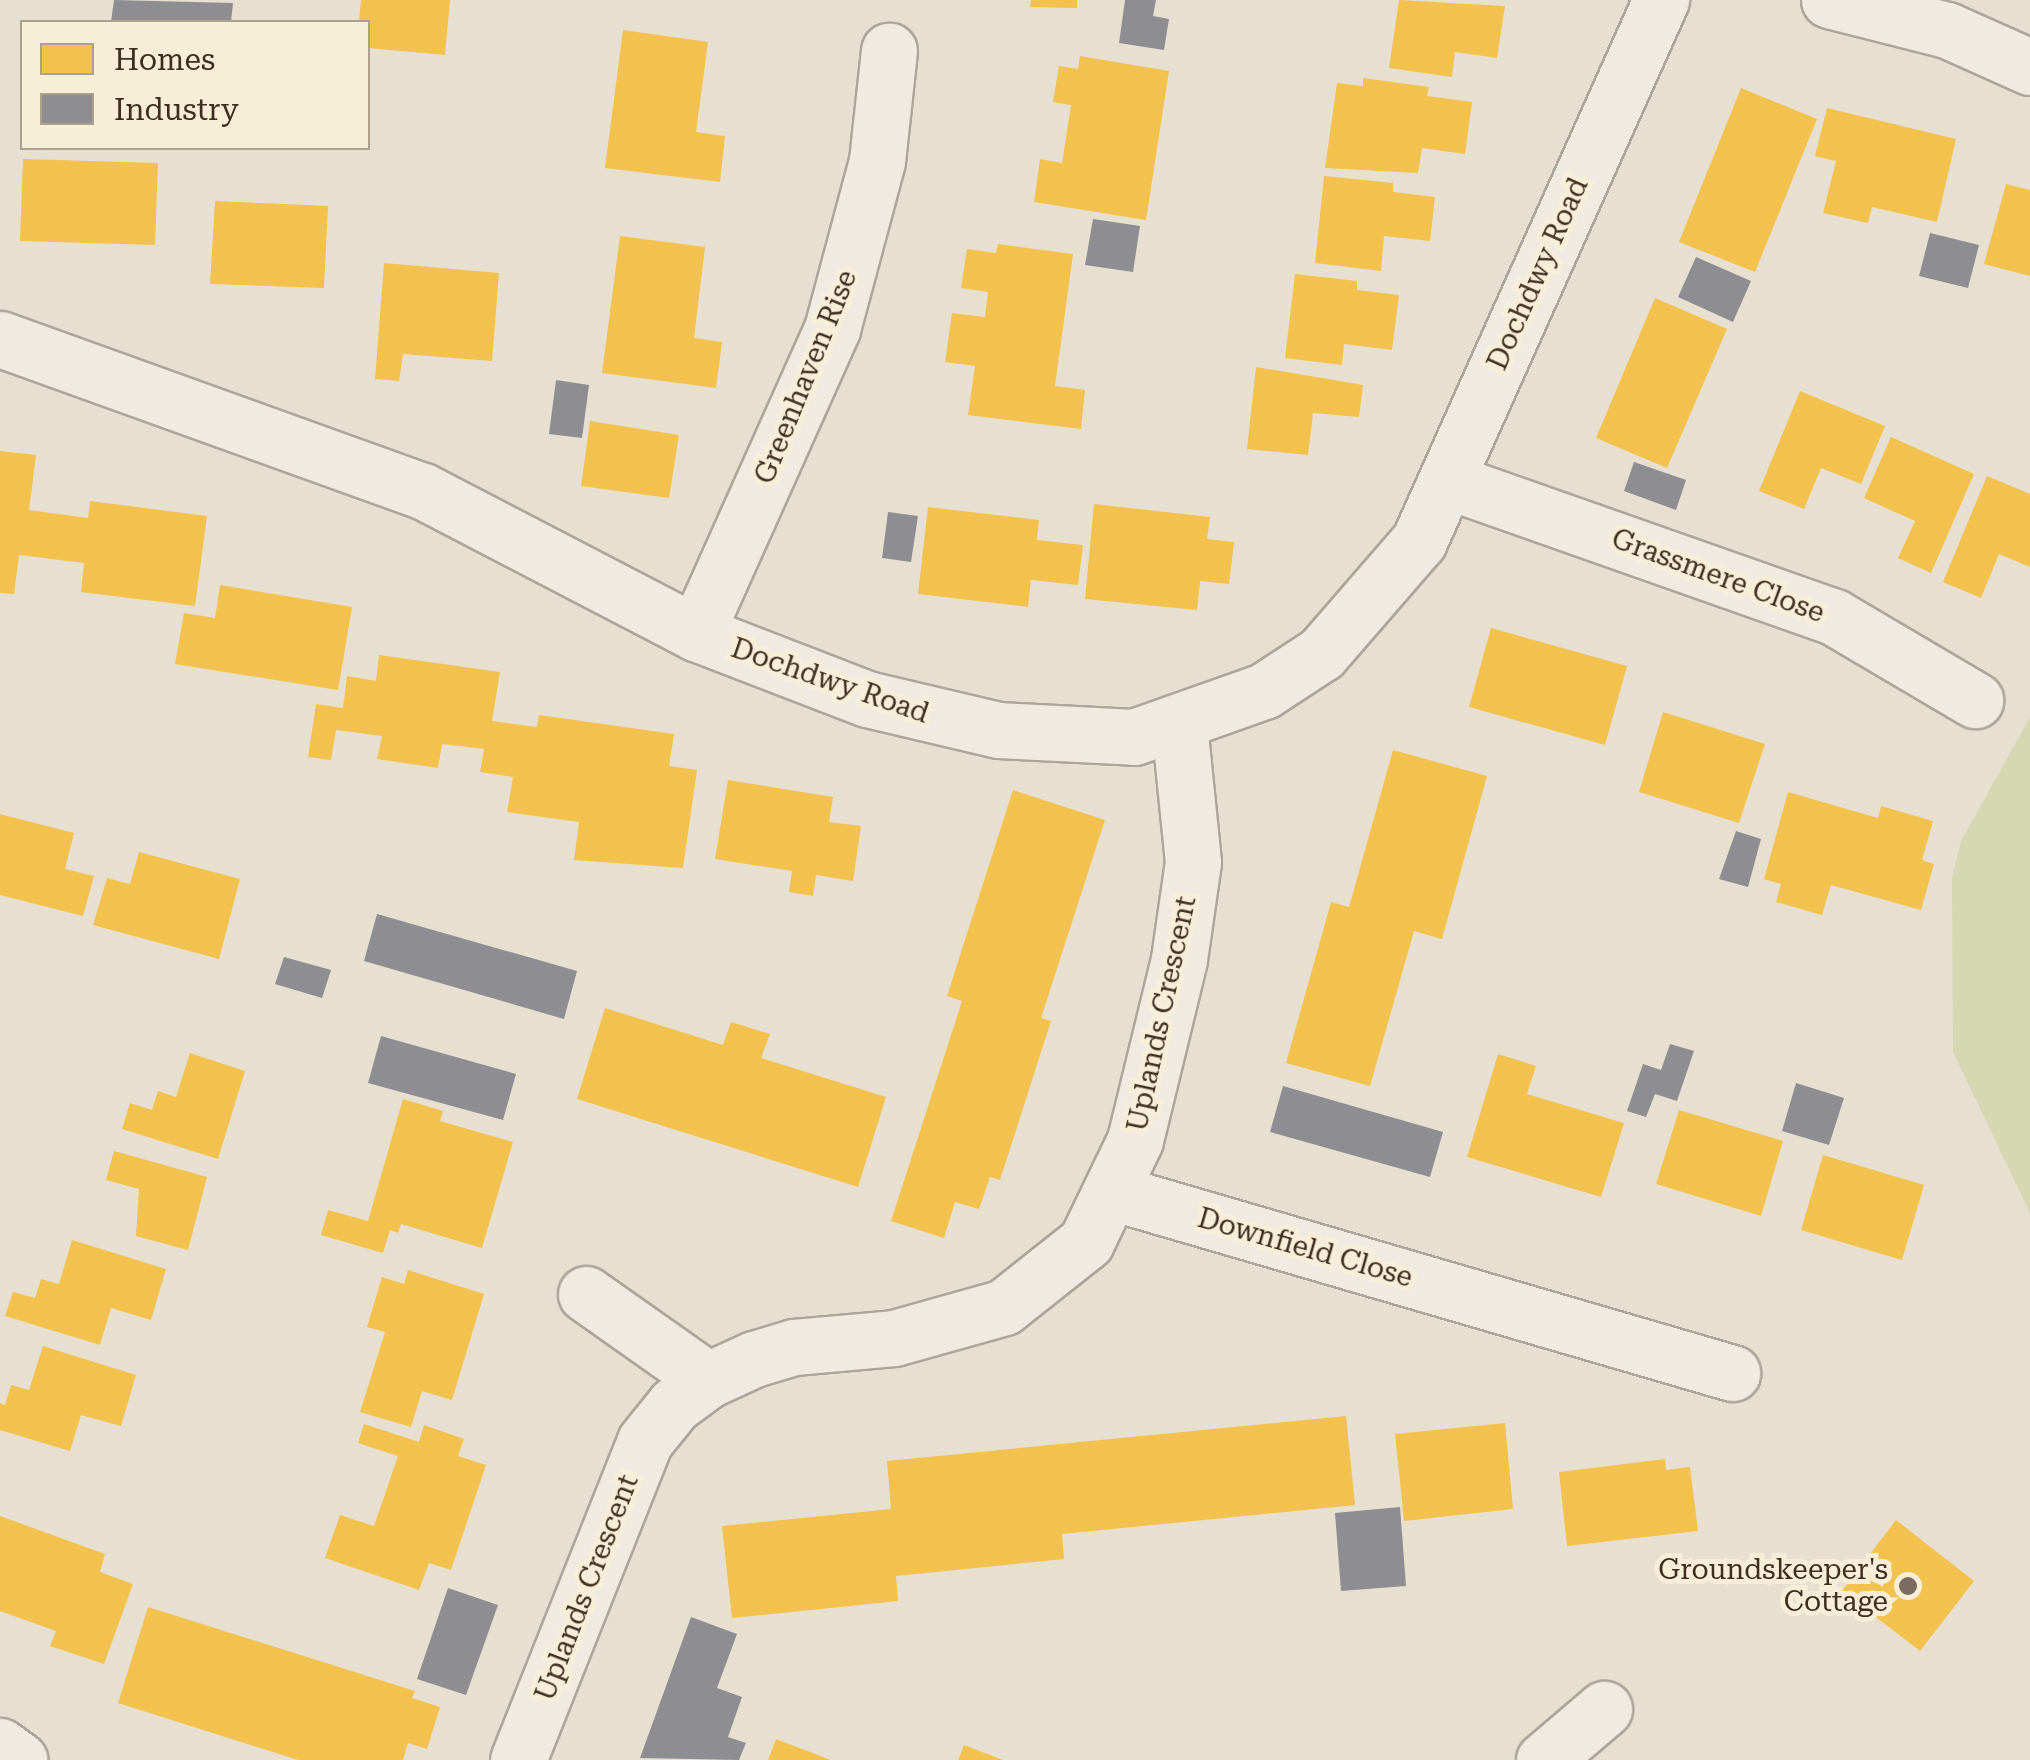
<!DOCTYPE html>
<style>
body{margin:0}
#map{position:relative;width:2030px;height:1760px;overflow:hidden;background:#e7e0d1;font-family:"Roboto Serif",serif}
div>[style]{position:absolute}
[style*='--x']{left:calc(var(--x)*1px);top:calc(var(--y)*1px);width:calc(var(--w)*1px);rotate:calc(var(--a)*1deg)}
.green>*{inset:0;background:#d6d7b3}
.homes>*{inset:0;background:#f2c14e}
.industry>*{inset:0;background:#8d8d92}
.roads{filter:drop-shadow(2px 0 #ada599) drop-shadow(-2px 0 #ada599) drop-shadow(0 2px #ada599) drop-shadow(0 -2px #ada599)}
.street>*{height:55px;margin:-27.5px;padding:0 27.5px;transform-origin:27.5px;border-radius:27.5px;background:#efebe3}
.dots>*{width:28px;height:28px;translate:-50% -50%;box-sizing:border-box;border:5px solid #f7eed8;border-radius:50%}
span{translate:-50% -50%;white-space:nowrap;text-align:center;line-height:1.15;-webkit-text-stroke:10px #f7eed8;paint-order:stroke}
.street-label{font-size:28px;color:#3d2e20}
.poi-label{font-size:28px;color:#3d2e20}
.right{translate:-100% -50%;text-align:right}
.legend{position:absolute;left:20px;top:20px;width:350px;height:130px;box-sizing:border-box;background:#f7eed8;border:2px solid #ada18e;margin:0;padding:12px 18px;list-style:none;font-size:30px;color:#3d2e20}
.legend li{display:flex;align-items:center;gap:20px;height:50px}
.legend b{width:50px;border:2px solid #ada18e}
</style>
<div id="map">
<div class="green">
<div style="clip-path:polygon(2030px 717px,2030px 1213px,1953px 1052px,1952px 878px,1961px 841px)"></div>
</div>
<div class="homes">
<div style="clip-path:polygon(361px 0,450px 0,445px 55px,368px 48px,368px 22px,359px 22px)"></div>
<div style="clip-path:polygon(1031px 0,1077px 0,1077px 8px,1030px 7px)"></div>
<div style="clip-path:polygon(1399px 0,1505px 6px,1497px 58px,1455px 52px,1452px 77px,1389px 68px)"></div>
<div style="clip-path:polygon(623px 30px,708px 42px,696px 132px,725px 136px,720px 182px,605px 168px)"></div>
<div style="clip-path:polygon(1080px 56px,1169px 71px,1146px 220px,1034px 202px,1040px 159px,1062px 163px,1071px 105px,1053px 102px,1059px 66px,1078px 69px)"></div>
<div style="clip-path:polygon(1363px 78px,1429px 87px,1427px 96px,1472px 102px,1465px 154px,1422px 148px,1418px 173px,1325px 168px,1337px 83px,1363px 86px)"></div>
<div style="clip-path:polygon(1741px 88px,1817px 119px,1755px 272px,1679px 242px)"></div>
<div style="clip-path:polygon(1827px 108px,1956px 139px,1937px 222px,1872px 207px,1868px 223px,1823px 213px,1836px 161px,1815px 156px)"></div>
<div style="clip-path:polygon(23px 159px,158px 163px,155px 245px,20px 241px)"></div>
<div style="clip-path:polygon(1324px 176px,1393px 183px,1393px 192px,1435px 197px,1430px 241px,1384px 236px,1381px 271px,1315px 263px)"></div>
<div style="clip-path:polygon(2006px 184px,2030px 190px,2030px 276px,1984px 264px)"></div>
<div style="clip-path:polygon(215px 201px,328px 206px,324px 288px,210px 284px)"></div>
<div style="clip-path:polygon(620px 236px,705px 247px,694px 338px,722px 342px,716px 388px,602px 373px)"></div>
<div style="clip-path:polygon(998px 244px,1073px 254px,1055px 386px,1085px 390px,1081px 429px,968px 415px,975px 366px,945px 362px,952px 313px,985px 317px,988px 292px,961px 288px,967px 249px,996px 253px)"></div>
<div style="clip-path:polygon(384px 263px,499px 273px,492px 361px,403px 354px,399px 381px,375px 379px)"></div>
<div style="clip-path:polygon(1295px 274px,1357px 281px,1357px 290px,1399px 295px,1392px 350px,1344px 344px,1342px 365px,1285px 358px)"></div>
<div style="clip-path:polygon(1655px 298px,1727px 329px,1667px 468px,1596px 438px)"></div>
<div style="clip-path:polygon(1256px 367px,1363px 385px,1359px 417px,1313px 413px,1308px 455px,1247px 449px)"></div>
<div style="clip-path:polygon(1800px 391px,1885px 426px,1861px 484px,1821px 468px,1804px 509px,1759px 491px)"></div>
<div style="clip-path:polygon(590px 421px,679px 435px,669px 498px,581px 486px)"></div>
<div style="clip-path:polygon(1891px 437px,1974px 474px,1931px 573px,1898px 558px,1915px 521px,1864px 498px)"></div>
<div style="clip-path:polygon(0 451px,36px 455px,29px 510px,88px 518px,90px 501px,207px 516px,195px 606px,81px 592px,84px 563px,19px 555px,14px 594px,0 593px)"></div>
<div style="clip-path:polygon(1987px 476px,2030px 494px,2030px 567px,1999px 554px,1981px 598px,1943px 582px)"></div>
<div style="clip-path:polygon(1094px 504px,1210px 517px,1207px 539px,1234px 542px,1229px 584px,1200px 581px,1197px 610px,1085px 599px)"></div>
<div style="clip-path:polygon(928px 507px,1039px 520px,1037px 540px,1083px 545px,1078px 585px,1031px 580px,1028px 607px,918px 594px)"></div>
<div style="clip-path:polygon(220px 585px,352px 607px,338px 690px,175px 664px,184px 613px,215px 618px)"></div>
<div style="clip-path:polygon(1491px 628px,1627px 666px,1605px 745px,1469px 707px)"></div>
<div style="clip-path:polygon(379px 655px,500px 672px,492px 721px,537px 727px,539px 715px,674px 734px,669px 766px,697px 770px,683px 868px,574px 860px,579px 822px,507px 812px,513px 777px,480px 772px,484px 749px,442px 744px,438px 768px,377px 759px,382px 736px,336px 730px,331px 760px,308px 757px,316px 704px,343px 708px,347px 676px,376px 681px)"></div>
<div style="clip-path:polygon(1663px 712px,1765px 744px,1739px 823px,1639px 792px)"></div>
<div style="clip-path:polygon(1393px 750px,1487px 776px,1442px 939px,1414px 931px,1370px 1086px,1286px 1063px,1331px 902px,1349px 907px)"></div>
<div style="clip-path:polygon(728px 780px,833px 797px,829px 822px,861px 826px,853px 881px,816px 875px,813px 896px,789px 892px,792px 871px,715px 859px)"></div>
<div style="clip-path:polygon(1013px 790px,1105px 820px,1041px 1018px,1051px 1021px,1000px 1180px,990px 1177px,979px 1209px,955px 1202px,944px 1238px,891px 1221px,962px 1001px,947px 996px)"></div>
<div style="clip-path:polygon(1788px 792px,1878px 818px,1881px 806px,1933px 821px,1922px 860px,1934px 864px,1921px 910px,1831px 885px,1822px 915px,1776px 902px,1781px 884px,1764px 879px)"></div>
<div style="clip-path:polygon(0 814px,74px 833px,65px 869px,94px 876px,83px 916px,0 895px)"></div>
<div style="clip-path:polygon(139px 852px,240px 879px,219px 959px,93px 925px,107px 878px,130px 884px)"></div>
<div style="clip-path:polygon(605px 1008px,723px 1045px,731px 1022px,770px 1034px,761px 1058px,886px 1097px,858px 1187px,577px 1099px)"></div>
<div style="clip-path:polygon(190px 1053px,245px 1071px,218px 1159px,122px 1129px,130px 1103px,152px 1110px,158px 1091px,176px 1097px)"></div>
<div style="clip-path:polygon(1498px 1054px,1536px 1066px,1527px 1094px,1624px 1123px,1601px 1197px,1467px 1157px)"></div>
<div style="clip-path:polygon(403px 1099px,443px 1111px,440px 1121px,513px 1142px,482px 1248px,401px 1224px,398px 1233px,390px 1230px,383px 1253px,321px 1235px,328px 1210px,368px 1221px)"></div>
<div style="clip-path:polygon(1679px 1110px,1783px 1141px,1761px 1216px,1656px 1184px)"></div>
<div style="clip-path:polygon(114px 1151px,207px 1177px,188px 1250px,136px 1236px,139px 1189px,106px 1180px)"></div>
<div style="clip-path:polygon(1823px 1155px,1924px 1185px,1902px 1260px,1801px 1230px)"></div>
<div style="clip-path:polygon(72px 1240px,166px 1269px,151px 1320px,111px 1308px,100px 1345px,5px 1316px,13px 1292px,35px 1298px,41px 1279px,59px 1284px)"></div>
<div style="clip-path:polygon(408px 1270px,484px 1294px,452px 1400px,422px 1391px,411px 1427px,360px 1412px,385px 1332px,367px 1327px,382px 1277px,404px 1284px)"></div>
<div style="clip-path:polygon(43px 1346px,136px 1375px,121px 1426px,81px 1415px,70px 1451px,0 1430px,0 1403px,5px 1405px,11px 1385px,29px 1390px)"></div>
<div style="clip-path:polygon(1346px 1416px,1355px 1505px,1062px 1534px,1064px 1559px,896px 1576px,898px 1601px,732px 1618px,722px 1526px,891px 1509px,887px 1461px)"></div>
<div style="clip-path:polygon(1505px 1423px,1513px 1509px,1404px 1521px,1395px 1434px)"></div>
<div style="clip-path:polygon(364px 1424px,419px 1442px,424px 1425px,464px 1439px,458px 1456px,486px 1465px,451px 1570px,429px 1563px,419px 1590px,325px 1558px,340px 1515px,374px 1526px,398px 1456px,358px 1443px)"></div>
<div style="clip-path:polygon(1665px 1459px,1666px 1470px,1690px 1467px,1698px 1531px,1567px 1546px,1559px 1472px)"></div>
<div style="clip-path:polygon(0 1516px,105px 1554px,100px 1572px,133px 1584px,104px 1664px,50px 1646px,56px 1631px,0 1611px)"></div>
<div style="clip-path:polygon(1896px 1520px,1974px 1581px,1920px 1651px,1842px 1591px)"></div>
<div style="clip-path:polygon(148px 1607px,415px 1691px,412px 1698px,440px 1707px,427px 1749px,408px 1743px,403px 1760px,298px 1760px,118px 1703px)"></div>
<div style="clip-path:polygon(776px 1739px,831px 1760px,768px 1760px)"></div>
<div style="clip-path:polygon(964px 1745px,1003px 1760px,958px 1760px)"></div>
</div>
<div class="industry">
<div style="clip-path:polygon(114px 0,233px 3px,231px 22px,111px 22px)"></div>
<div style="clip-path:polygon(1125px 0,1156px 0,1153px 16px,1169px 19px,1164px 50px,1119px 43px)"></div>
<div style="clip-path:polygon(1093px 219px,1140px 226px,1133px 272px,1085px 265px)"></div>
<div style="clip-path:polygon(1930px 233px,1979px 245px,1968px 288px,1919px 276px)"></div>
<div style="clip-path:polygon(1696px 257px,1751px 281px,1733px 322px,1678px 297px)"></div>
<div style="clip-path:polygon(556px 380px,589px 385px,582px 438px,549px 434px)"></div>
<div style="clip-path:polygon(1634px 462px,1686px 480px,1676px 510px,1624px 491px)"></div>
<div style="clip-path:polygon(888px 512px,918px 516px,911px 562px,882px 558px)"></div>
<div style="clip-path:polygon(1736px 831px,1761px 839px,1748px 887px,1719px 879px)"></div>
<div style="clip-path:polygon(377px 914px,577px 971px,564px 1019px,364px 961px)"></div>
<div style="clip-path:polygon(284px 957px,331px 970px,322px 998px,275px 984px)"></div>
<div style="clip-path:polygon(381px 1036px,516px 1074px,503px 1120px,368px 1083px)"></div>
<div style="clip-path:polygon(1670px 1044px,1694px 1051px,1677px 1101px,1655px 1094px,1646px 1117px,1627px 1111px,1643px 1064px,1661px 1070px)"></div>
<div style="clip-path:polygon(1796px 1083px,1844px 1098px,1829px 1145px,1782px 1131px)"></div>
<div style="clip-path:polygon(1283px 1086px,1443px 1132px,1430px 1177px,1270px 1132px)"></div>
<div style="clip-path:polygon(1400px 1507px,1406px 1586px,1341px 1591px,1335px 1513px)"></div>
<div style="clip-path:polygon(448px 1588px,498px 1605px,466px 1695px,417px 1679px)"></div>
<div style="clip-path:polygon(691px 1617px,737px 1634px,717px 1688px,742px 1697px,728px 1737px,746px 1743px,739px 1760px,640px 1758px)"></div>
</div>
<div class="roads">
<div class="street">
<div style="--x:1829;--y:0;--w:122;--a:14.3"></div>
<div style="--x:1947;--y:30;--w:91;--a:24"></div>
<div style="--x:0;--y:339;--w:449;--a:19.8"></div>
<div style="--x:423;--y:491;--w:308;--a:27.5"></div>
<div style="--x:696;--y:633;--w:183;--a:21.1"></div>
<div style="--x:867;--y:699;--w:135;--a:13.3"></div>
<div style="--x:998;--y:730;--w:136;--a:2.9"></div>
<div style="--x:1134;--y:737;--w:138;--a:-19.5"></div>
<div style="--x:1264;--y:691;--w:69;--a:-33.2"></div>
<div style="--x:1322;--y:653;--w:148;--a:-49.1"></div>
<div style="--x:1419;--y:541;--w:593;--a:-65.9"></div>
<div style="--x:1448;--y:481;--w:409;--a:19.4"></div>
<div style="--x:1834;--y:617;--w:164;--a:30.5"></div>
<div style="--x:696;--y:633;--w:333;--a:-65.9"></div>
<div style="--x:832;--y:329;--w:174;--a:-75"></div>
<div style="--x:877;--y:161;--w:111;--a:-83.8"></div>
<div style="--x:1115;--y:1193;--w:643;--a:16.26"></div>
<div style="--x:586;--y:1294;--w:149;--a:35.2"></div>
<div style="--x:0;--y:1746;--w:24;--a:36"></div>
<div style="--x:518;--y:1760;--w:343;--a:-68.3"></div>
<div style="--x:645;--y:1441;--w:46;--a:-51.1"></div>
<div style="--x:674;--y:1405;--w:42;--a:-36.3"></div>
<div style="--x:708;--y:1380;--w:51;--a:-24.5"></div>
<div style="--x:754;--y:1359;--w:42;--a:-16.7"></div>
<div style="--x:794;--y:1347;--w:100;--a:-5.1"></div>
<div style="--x:894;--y:1338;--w:114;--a:-15.7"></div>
<div style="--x:1004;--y:1307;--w:105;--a:-38.4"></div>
<div style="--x:1086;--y:1242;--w:113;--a:-64.3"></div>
<div style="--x:1135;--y:1140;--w:186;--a:-76.3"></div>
<div style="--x:1179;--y:959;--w:98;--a:-81.8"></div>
<div style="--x:1193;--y:862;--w:140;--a:-95.8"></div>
<div style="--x:1544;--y:1760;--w:79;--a:-40.4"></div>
</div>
</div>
<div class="dots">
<div style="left:1908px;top:1586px;background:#786c5e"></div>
</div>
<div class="street-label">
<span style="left:1538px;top:274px;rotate:-66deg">Dochdwy Road</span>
<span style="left:806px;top:377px;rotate:-68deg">Greenhaven Rise</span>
<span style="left:1718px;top:576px;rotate:20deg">Grassmere Close</span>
<span style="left:830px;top:681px;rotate:19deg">Dochdwy Road</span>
<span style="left:1162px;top:1014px;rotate:-78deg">Uplands Crescent</span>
<span style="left:1305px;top:1248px;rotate:16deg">Downfield Close</span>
<span style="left:587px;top:1588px;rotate:-69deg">Uplands Crescent</span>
</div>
<div class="poi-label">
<span class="right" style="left:1888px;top:1586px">Groundskeeper's<br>Cottage</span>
</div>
<ul class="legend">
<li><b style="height:28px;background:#f2c14e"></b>Homes</li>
<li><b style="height:28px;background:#8d8d92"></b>Industry</li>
</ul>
</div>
